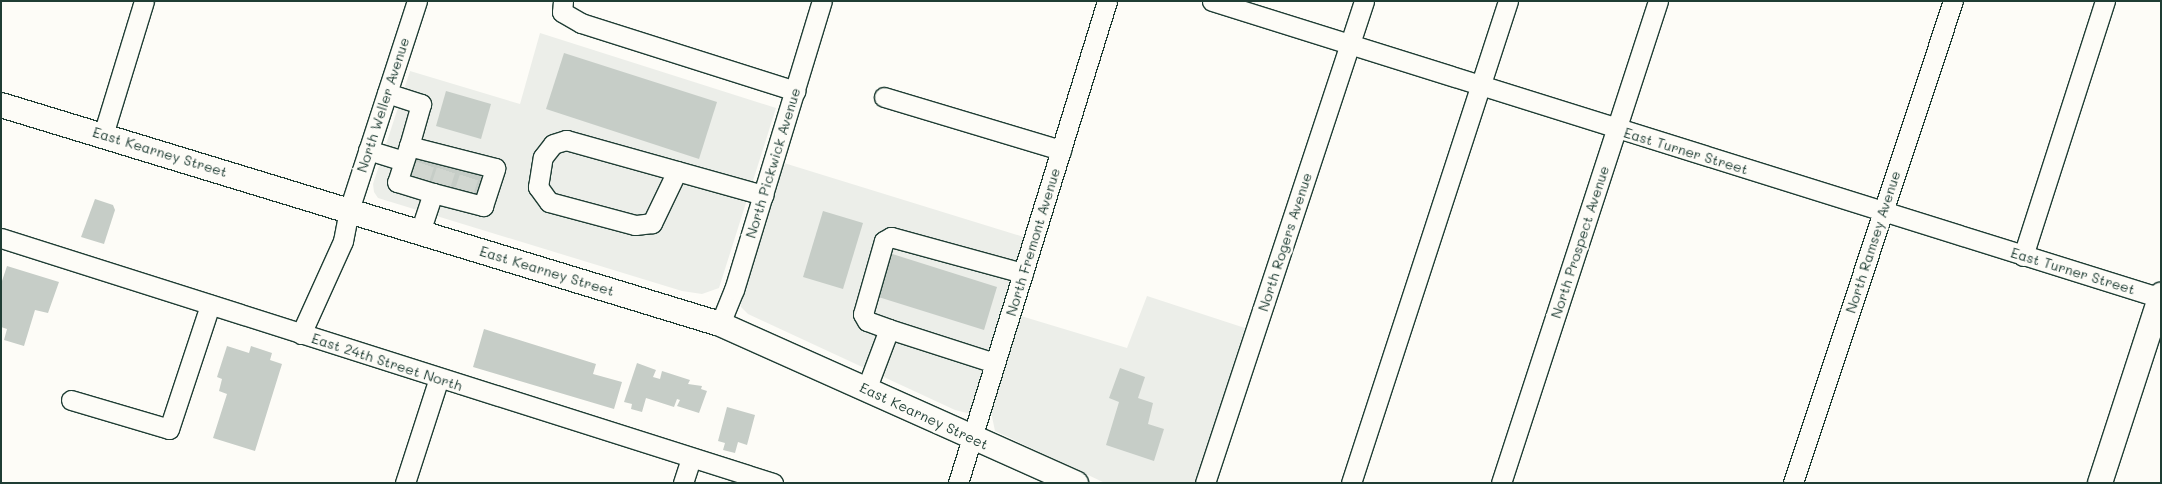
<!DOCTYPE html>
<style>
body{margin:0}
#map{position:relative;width:2162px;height:484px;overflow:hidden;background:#fdfcf7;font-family:Mali,sans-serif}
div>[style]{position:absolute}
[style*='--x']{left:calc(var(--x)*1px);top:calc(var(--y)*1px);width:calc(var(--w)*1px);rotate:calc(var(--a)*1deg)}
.built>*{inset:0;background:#eceee9}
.building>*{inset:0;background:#c6cdc7}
.minor-tunnel>*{height:19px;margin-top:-9.5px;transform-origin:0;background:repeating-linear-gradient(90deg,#d1d6d0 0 19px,transparent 0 28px)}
.roads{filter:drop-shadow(1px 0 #1f3d34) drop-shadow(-1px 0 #1f3d34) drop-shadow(0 1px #1f3d34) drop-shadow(0 -1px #1f3d34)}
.minor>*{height:19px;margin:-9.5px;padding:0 9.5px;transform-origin:9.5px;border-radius:9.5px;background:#fdfcf7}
.major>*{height:24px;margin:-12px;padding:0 12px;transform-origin:12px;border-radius:12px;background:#fdfcf7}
span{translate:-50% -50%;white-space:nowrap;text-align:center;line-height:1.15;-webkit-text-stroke:5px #fdfcf7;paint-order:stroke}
.street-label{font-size:14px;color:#1f3d34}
.frame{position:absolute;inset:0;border:2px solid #1f3d34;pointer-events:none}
</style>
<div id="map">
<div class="built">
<div style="clip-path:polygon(540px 33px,776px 108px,719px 288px,702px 294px,682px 291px,378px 198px,374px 192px,373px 184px,410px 71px,520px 104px)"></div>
<div style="clip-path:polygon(784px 163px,1027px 238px,971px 414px,955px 410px,748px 314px,741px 307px,742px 287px)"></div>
<div style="clip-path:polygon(1147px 296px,1245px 328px,1196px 483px,1105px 483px,995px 431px,991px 412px,1021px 316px,1127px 348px)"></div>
</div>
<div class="building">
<div style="clip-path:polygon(564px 53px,717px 102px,699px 159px,546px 109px)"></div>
<div style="clip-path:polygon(446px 91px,491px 104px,481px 139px,436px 126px)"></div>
<div style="clip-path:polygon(413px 156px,485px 177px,478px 199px,406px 179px)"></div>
<div style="clip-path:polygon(95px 199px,113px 205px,115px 210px,104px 244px,81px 237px)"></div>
<div style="clip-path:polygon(823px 211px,863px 223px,843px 289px,803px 277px)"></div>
<div style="clip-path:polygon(886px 252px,997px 287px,984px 330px,872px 295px)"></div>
<div style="clip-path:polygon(7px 266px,59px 282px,48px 313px,35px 310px,24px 346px,4px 340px,7px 329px,1px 327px,1px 284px)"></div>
<div style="clip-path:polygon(484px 329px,596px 364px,593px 374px,622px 382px,614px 409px,473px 367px)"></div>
<div style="clip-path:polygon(227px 346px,249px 353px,251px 346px,272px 353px,270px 360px,282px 364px,255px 451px,213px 438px,227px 394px,219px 391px,222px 379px,217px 377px)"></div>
<div style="clip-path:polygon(637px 363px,656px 370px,653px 377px,660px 379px,662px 371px,690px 380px,688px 384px,702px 386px,701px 389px,707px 391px,699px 413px,677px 406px,680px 400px,677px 399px,674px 407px,646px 398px,642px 412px,631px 409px,632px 404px,624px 402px)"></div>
<div style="clip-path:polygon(1120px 368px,1145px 377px,1138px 398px,1153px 403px,1148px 424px,1164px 429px,1154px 461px,1106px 445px,1119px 402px,1109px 398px)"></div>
<div style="clip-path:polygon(727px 407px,755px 415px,747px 445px,738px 442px,735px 453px,723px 450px,725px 443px,718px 441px)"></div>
</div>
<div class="minor-tunnel">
<div style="--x:419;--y:182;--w:23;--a:-72"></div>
<div style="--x:440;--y:188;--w:23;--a:-72"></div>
<div style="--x:463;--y:195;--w:23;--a:-72"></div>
</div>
<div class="roads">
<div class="minor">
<div style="--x:563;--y:1;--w:11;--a:95"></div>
<div style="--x:562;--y:12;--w:22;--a:30"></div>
<div style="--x:581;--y:23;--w:225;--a:17.6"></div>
<div style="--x:1212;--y:1;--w:994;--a:17.38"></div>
<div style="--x:387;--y:93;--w:36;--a:18"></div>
<div style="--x:421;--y:104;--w:44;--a:105.9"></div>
<div style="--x:884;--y:97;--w:185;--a:16.7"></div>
<div style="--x:103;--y:135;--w:140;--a:-73"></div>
<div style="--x:368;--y:150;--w:37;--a:17"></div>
<div style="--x:677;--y:171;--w:58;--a:115.7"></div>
<div style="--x:652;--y:223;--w:17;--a:173"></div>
<div style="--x:635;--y:225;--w:89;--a:-165"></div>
<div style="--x:549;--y:202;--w:19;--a:-126"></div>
<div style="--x:538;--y:187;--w:30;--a:-81"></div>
<div style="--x:543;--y:157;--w:16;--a:-52"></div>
<div style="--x:553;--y:144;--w:14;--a:-17"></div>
<div style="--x:566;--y:140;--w:205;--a:15.6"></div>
<div style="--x:420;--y:232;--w:41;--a:-71.6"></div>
<div style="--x:433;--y:193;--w:52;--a:14.6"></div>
<div style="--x:483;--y:206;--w:40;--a:-72"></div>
<div style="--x:495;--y:168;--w:89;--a:-165.7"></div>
<div style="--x:409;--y:146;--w:38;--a:108"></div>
<div style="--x:397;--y:182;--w:38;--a:17"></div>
<div style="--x:1;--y:238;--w:810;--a:17.61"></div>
<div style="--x:2023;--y:256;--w:268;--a:-72.2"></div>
<div style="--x:720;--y:324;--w:37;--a:-68"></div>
<div style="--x:734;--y:290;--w:302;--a:-73.1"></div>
<div style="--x:889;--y:329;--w:111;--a:17.8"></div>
<div style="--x:301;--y:334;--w:102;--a:-65.7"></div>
<div style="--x:343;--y:241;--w:32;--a:-79"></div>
<div style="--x:349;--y:210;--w:220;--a:-72"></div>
<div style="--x:866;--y:390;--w:65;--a:-69.3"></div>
<div style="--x:889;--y:329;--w:23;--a:-160"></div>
<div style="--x:867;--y:321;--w:8;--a:-120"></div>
<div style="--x:863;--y:314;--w:76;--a:-74"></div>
<div style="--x:884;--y:241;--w:8;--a:-30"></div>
<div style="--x:891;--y:237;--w:137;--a:15.3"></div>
<div style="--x:71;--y:400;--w:102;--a:16.5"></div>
<div style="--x:169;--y:429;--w:131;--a:-71.7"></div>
<div style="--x:405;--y:483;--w:110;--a:-72.1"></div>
<div style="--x:683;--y:483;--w:26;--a:-72"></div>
<div style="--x:958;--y:483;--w:505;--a:-72.82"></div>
<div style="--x:1205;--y:483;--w:508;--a:-71.74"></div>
<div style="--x:1351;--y:483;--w:507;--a:-71.96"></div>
<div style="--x:1501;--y:483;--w:507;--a:-71.96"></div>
<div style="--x:1793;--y:483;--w:508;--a:-71.64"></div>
</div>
<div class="major">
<div style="--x:1;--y:105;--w:752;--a:16.94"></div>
<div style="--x:720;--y:324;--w:390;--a:24.1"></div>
<div style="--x:2100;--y:483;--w:198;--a:-72"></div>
</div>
</div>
<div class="street-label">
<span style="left:383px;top:105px;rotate:-72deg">North Weller Avenue</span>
<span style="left:1686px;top:151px;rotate:17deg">East Turner Street</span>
<span style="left:160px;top:152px;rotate:17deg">East Kearney Street</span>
<span style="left:773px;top:163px;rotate:-73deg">North Pickwick Avenue</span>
<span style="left:1033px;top:242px;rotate:-73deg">North Fremont Avenue</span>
<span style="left:1285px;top:242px;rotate:-72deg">North Rogers Avenue</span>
<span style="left:1580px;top:242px;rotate:-72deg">North Prospect Avenue</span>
<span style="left:1873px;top:242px;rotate:-72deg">North Ramsey Avenue</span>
<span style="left:547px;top:271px;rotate:17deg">East Kearney Street</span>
<span style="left:2073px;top:271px;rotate:17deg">East Turner Street</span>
<span style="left:387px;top:362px;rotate:18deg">East 24th Street North</span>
<span style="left:924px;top:416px;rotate:25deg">East Kearney Street</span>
</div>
<div class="frame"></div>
</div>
